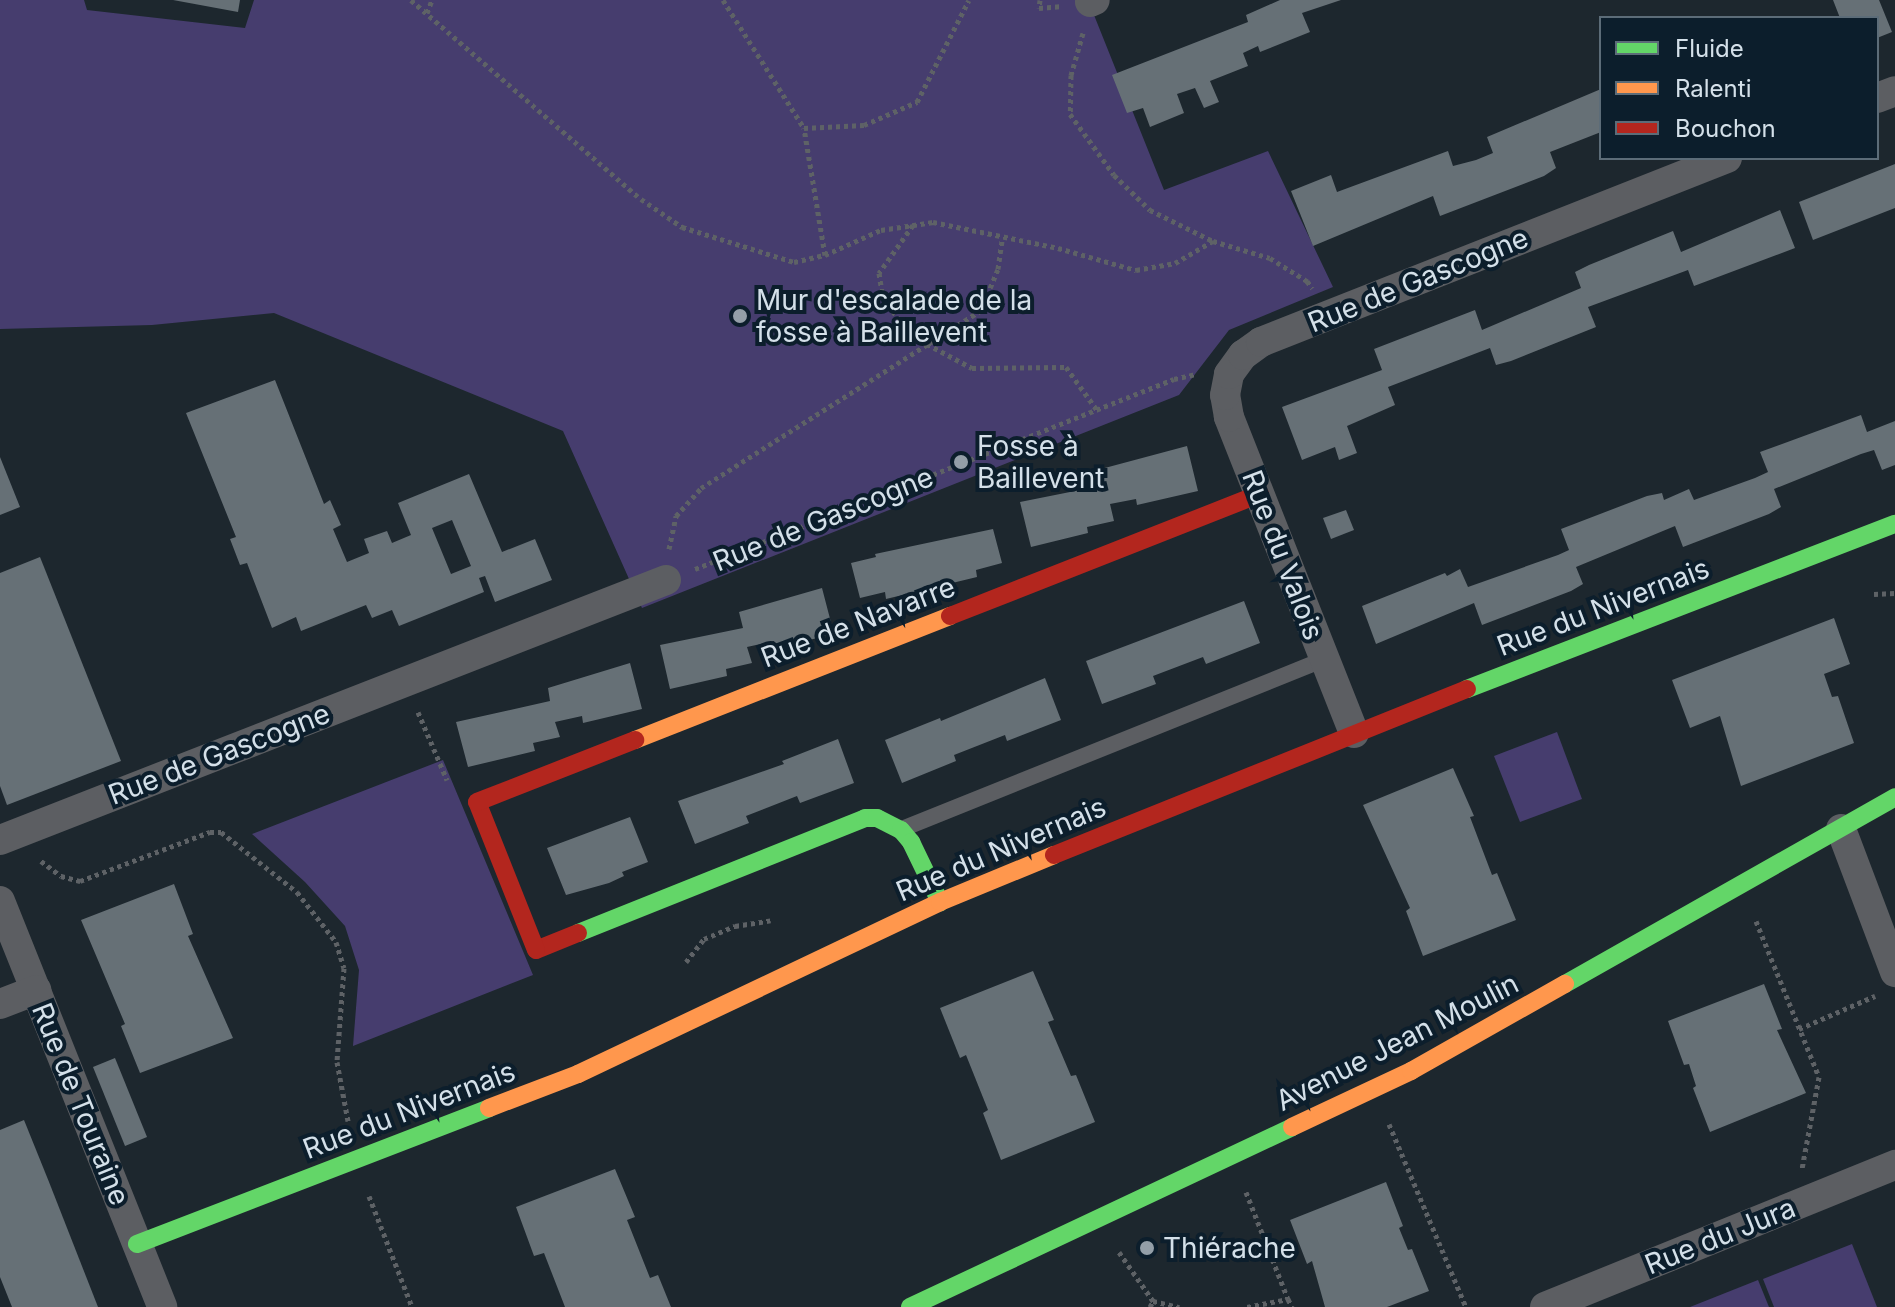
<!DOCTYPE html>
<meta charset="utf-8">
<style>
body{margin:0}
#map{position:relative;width:1895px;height:1307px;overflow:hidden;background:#1d272e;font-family:Inter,sans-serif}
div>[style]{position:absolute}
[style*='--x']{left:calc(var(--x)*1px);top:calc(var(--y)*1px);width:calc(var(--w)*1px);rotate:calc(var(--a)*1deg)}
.green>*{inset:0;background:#463d6e}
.building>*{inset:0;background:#667076}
.path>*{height:5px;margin-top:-2.5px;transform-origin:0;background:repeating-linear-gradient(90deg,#5e6266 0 4px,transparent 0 8px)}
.lane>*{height:16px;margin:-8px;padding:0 8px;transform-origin:8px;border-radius:8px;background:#5c5e62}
.street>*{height:30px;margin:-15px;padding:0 15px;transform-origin:15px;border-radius:15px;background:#5c5e62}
.fast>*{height:18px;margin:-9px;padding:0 9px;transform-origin:9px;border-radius:9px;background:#63d668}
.slow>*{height:18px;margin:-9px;padding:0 9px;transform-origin:9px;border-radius:9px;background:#ff974d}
.jam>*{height:18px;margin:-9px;padding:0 9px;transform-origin:9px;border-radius:9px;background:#b3261e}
.dots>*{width:22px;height:22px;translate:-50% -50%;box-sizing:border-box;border:4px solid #0c1e2c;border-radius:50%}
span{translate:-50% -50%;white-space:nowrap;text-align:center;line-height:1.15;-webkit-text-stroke:8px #0c1e2c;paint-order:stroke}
.street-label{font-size:28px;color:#d4e0e9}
.poi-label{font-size:28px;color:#d4e0e9}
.left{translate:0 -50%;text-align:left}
.legend{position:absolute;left:1599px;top:16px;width:280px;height:144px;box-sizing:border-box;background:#0c1e2c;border:2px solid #5c6c78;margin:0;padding:10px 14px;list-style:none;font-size:24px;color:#d4e0e9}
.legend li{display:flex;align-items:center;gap:16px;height:40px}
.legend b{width:40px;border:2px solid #5c6c78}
</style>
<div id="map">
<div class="green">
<div style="clip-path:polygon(0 0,84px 0,87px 10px,245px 28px,254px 0,1088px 0,1164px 190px,1268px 151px,1333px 287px,1229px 330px,1179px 395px,642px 608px,563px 431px,274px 313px,152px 325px,0 329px)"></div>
<div style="clip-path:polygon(1557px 732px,1582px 799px,1520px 822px,1494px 756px)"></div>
<div style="clip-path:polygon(443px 760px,533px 975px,353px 1046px,359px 970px,345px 926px,305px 882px,252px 834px)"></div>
<div style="clip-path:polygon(1852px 1244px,1877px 1307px,1774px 1307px,1763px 1279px)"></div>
<div style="clip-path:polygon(1758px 1280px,1769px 1307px,1690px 1307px)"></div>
</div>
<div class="building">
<div style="clip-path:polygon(173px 0,240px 0,238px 12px)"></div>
<div style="clip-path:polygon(1280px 0,1341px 0,1302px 13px,1310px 32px,1260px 52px,1258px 46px,1243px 53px,1248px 66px,1210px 81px,1219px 102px,1204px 108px,1195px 88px,1177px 94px,1184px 113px,1150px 127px,1143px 108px,1127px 113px,1112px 75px,1248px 22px,1246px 15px)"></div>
<div style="clip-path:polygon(1833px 0,1879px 0,1892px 32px,1877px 38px,1877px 18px,1840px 18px)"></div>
<div style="clip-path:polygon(1601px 89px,1601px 132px,1550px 152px,1556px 168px,1544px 176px,1440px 216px,1433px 196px,1313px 246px,1291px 191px,1331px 175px,1337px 192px,1448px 151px,1453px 166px,1476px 160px,1493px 153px,1487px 137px)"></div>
<div style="clip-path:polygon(1895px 164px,1895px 208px,1813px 240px,1799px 202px)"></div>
<div style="clip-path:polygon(1780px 210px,1795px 248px,1694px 286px,1688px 270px,1588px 307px,1596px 327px,1511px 361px,1496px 365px,1490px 348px,1388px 387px,1395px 405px,1347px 426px,1357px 453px,1339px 460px,1335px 447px,1302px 460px,1282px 407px,1382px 370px,1374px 349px,1475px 310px,1482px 330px,1581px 288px,1575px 272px,1589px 265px,1673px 231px,1681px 252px)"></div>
<div style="clip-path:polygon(evenodd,275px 380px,324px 504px,330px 500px,341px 525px,333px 529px,347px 562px,369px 553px,364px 539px,387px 531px,392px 543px,411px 535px,398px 503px,469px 474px,502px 552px,535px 539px,552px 580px,495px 602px,485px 576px,479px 578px,484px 592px,399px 626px,392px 610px,372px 618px,366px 605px,301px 631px,296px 617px,272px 628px,247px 563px,240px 565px,230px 539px,236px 537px,186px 413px,275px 380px,452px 520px,471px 566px,451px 574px,432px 528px,452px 520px)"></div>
<div style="clip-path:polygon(1861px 415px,1867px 432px,1895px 421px,1895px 465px,1882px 470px,1874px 450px,1861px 454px,1774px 489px,1781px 507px,1769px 514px,1683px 547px,1675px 526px,1576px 567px,1583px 584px,1571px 591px,1482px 625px,1474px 603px,1376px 644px,1362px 606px,1445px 573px,1447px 576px,1460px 569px,1468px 587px,1558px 555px,1569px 550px,1561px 529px,1647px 496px,1662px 493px,1664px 500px,1689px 489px,1694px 500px,1755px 478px,1768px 472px,1760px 452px)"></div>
<div style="clip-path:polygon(1187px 446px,1198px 491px,1137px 505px,1136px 499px,1110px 504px,1114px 521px,1087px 527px,1088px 533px,1031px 547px,1020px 502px,1105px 485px,1101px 469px)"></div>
<div style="clip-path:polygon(0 457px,20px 507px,0 515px)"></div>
<div style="clip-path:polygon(1346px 510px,1354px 530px,1331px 539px,1323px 518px)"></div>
<div style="clip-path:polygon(993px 529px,1002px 563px,976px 570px,977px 577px,886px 599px,885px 592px,860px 598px,851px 563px,876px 557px,875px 554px)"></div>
<div style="clip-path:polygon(40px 557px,121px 761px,7px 805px,0 786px,0 573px)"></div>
<div style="clip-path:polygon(822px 588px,834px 634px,776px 648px,774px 641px,747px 647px,752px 663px,726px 669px,727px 676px,670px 689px,660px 645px,743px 628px,739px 612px)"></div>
<div style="clip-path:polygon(1244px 601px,1260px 643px,1206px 664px,1203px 657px,1153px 676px,1156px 684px,1102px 704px,1086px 661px)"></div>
<div style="clip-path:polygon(1834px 618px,1850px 664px,1824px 674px,1832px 697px,1838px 696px,1854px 743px,1741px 786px,1720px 716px,1690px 728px,1672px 680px)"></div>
<div style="clip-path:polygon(630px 663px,642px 709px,583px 723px,582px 716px,555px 722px,560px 737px,533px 743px,535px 751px,468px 767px,456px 722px,550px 701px,548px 688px)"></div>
<div style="clip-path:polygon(1045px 678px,1061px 720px,1007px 741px,1005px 735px,954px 755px,956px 761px,902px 783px,885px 740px,940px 718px,941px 721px)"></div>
<div style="clip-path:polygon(838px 739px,854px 783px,800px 803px,797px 796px,746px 816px,749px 823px,695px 844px,678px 801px,784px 764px,782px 761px)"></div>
<div style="clip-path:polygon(1453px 768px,1474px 816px,1470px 817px,1492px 875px,1497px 873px,1516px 920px,1423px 956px,1406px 911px,1410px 908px,1363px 805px)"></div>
<div style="clip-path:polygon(630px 817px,648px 862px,622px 872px,624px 876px,609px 883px,566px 895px,547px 848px)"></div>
<div style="clip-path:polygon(174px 884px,193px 934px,188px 936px,233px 1038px,140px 1073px,121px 1026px,125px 1024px,81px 920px)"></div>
<div style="clip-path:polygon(1033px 971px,1054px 1020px,1048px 1022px,1071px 1076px,1076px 1075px,1095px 1122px,1001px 1160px,983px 1113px,988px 1110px,966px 1055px,960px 1058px,940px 1008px)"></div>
<div style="clip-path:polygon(1764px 984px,1782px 1029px,1777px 1030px,1806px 1093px,1710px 1132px,1693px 1088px,1696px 1086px,1689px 1064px,1684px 1065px,1668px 1021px)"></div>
<div style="clip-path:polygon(115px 1058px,147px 1137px,125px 1146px,93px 1067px)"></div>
<div style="clip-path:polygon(24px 1120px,49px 1182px,98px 1307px,12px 1307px,0 1277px,0 1130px)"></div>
<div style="clip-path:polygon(615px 1169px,635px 1217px,627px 1220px,650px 1278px,658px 1275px,671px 1307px,565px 1307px,544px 1253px,534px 1256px,516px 1207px)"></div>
<div style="clip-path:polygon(1386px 1182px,1403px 1226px,1399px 1228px,1408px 1250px,1412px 1249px,1429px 1291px,1387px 1307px,1325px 1307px,1312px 1261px,1307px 1264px,1290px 1220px)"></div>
</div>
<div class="path">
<div style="--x:411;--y:0;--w:304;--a:40.9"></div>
<div style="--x:641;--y:199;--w:50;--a:34.3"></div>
<div style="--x:682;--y:227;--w:117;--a:17.4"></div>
<div style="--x:794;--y:262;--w:32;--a:-13"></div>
<div style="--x:825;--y:255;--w:61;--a:-24.1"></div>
<div style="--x:881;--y:230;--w:53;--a:-8.7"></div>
<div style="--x:933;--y:222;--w:128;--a:11.7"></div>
<div style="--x:1058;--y:248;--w:81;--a:15.8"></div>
<div style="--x:1136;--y:270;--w:40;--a:-10"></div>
<div style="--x:1175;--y:263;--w:44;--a:-30.1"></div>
<div style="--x:723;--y:0;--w:151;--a:57.7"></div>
<div style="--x:1040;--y:0;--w:8;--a:97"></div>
<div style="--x:1039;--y:8;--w:21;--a:-5"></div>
<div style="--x:427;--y:13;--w:14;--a:-69"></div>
<div style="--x:1083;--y:33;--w:44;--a:105.9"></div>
<div style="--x:1071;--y:75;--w:39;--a:91"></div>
<div style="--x:1070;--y:114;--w:75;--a:54.2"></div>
<div style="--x:1114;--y:175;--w:50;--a:44.2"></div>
<div style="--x:1150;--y:210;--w:70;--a:26.2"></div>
<div style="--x:1213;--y:241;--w:59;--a:16.6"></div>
<div style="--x:1270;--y:258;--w:44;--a:31.9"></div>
<div style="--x:1307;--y:281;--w:9;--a:54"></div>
<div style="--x:913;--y:225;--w:59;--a:125.3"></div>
<div style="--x:879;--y:273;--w:25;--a:81"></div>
<div style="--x:883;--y:298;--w:26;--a:53"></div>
<div style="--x:899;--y:319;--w:38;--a:42"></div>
<div style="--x:927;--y:344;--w:51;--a:28.1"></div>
<div style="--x:972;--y:368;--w:94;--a:-0.6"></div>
<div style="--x:1066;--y:367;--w:53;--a:54.2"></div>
<div style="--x:825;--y:255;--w:129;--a:-99.4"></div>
<div style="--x:804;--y:128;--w:60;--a:-2.9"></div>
<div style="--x:864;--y:125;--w:58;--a:-23.5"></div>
<div style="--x:917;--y:102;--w:114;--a:-63"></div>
<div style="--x:669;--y:549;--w:34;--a:-78"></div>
<div style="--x:676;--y:516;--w:38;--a:-48"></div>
<div style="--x:701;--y:488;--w:332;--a:-32.4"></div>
<div style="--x:981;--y:310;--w:44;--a:-67.5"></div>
<div style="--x:998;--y:269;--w:30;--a:-82"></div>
<div style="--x:695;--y:569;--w:515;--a:-21.64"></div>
<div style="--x:1174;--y:379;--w:23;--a:-13"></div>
<div style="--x:1874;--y:594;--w:21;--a:-3"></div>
<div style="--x:418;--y:712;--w:74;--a:66.9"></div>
<div style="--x:41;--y:861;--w:25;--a:37"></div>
<div style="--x:61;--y:876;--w:20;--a:15"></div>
<div style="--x:80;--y:881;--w:139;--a:-20.7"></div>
<div style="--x:210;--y:832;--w:11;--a:0"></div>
<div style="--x:221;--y:832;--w:97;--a:38.3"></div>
<div style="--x:297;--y:892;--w:63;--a:52"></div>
<div style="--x:336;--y:942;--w:27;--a:73"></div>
<div style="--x:344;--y:968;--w:94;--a:94.3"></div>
<div style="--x:337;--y:1062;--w:60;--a:79.4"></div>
<div style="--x:1756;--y:921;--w:168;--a:68"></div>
<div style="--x:1819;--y:1077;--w:94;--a:100.5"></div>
<div style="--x:686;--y:962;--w:29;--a:-52"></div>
<div style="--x:704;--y:939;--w:34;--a:-23"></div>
<div style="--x:735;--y:926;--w:36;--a:-9"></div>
<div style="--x:1799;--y:1029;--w:83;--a:-23.5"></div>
<div style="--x:1389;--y:1124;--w:199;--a:67.2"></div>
<div style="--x:1246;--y:1192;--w:115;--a:68.6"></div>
<div style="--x:369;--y:1196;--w:119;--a:68.8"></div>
<div style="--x:1119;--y:1252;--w:60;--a:55.2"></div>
<div style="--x:1150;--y:1307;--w:7;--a:-63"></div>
<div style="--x:1153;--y:1301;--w:27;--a:13"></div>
<div style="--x:1247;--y:1307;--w:42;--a:-11"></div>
<div style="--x:1288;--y:1299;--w:9;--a:63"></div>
</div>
<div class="lane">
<div style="--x:902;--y:829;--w:455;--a:-21.9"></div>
</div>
<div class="street">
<div style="--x:1090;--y:2;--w:5;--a:-22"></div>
<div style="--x:1877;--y:98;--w:19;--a:-21"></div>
<div style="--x:1354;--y:733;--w:340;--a:-111.6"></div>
<div style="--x:1229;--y:417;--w:22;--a:-100"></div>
<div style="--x:1225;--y:395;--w:21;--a:-79"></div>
<div style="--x:1229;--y:374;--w:24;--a:-54"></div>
<div style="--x:1243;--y:355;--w:22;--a:-36"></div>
<div style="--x:1261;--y:342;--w:501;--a:-21.55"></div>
<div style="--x:1841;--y:829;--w:153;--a:69.3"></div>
<div style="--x:0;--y:840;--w:715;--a:-21.33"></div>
<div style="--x:0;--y:901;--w:437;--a:68.2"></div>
<div style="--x:0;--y:1004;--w:39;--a:-21"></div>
<div style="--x:1545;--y:1307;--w:378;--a:-22.1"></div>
</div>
<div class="fast">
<div style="--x:1467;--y:689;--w:459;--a:-21.1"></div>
<div style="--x:578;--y:933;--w:309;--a:-21.8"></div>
<div style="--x:865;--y:818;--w:12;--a:0"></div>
<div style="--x:877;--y:818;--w:27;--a:27"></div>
<div style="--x:901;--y:830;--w:16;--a:50"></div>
<div style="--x:911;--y:842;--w:67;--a:64.2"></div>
<div style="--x:1565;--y:984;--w:379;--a:-29.5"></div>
<div style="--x:137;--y:1244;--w:377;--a:-21.1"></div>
<div style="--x:910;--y:1307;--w:422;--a:-25.2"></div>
</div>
<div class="slow">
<div style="--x:635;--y:740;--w:339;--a:-21.5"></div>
<div style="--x:489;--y:1108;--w:95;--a:-20.9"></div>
<div style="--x:578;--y:1074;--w:401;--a:-25.4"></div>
<div style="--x:940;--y:902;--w:123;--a:-22.4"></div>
<div style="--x:1292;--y:1127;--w:132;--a:-25.2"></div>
<div style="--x:1411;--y:1071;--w:177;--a:-29.5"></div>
</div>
<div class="jam">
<div style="--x:950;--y:616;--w:333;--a:-21.5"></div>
<div style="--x:1054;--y:855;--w:445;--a:-21.9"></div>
<div style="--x:578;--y:933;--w:45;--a:158"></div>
<div style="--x:536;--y:950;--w:159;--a:-111.7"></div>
<div style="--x:477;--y:802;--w:170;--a:-21.4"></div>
</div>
<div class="dots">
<div style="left:740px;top:316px;background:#949fa8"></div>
<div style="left:961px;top:462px;background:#949fa8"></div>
<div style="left:1147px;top:1248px;background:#949fa8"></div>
</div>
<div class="street-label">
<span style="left:1418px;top:280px;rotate:-22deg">Rue de Gascogne</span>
<span style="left:823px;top:519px;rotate:-22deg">Rue de Gascogne</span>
<span style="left:1283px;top:555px;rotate:69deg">Rue du Valois</span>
<span style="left:1603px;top:607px;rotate:-21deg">Rue du Nivernais</span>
<span style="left:858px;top:622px;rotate:-21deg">Rue de Navarre</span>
<span style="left:219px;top:754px;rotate:-21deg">Rue de Gascogne</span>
<span style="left:1001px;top:849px;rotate:-23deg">Rue du Nivernais</span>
<span style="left:1397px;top:1042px;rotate:-27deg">Avenue Jean Moulin</span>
<span style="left:81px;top:1104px;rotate:68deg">Rue de Touraine</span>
<span style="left:409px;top:1110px;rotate:-21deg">Rue du Nivernais</span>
<span style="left:1720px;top:1236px;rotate:-22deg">Rue du Jura</span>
</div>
<div class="poi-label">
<span class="left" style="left:756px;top:316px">Mur d'escalade de la<br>fosse à Baillevent</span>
<span class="left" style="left:977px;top:462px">Fosse à<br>Baillevent</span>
<span class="left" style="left:1163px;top:1248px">Thiérache</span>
</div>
<ul class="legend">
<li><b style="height:10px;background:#63d668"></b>Fluide</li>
<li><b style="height:10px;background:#ff974d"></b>Ralenti</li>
<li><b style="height:10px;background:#b3261e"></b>Bouchon</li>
</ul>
</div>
